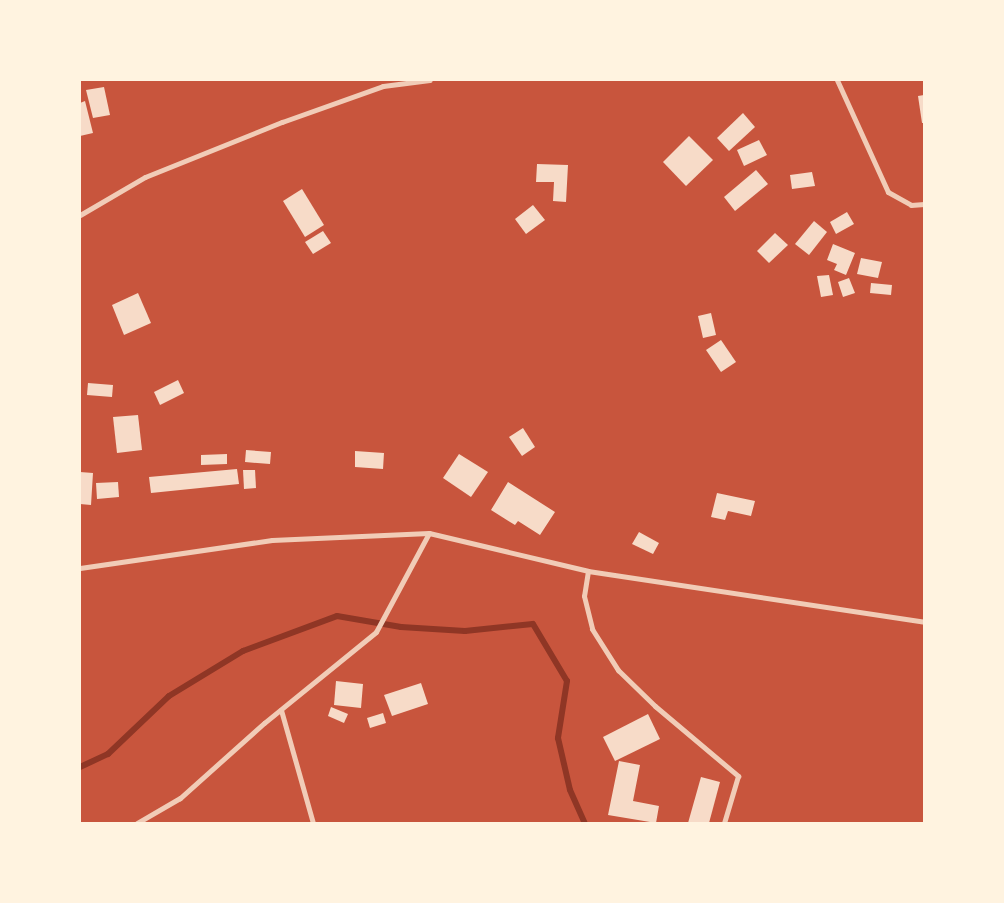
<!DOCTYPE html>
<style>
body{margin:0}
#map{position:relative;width:1004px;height:903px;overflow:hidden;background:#c8553d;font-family:"Noto Sans",sans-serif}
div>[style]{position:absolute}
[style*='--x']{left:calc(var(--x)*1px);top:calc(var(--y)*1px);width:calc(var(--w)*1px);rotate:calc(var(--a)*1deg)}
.stream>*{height:6px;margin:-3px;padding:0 3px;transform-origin:3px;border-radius:3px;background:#8f3625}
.building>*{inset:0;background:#f7dbc8}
.minor>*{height:5px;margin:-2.5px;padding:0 2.5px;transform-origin:2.5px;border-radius:2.5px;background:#f1ccb7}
span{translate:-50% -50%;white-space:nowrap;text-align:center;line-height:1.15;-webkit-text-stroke:4px #fff3e0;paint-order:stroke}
.frame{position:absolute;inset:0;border:81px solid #fff3e0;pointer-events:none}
</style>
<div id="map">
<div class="stream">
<div style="--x:80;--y:767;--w:31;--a:-25"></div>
<div style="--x:108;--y:754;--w:84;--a:-43.6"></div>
<div style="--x:169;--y:696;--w:87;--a:-31.3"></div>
<div style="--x:243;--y:651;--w:100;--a:-20.4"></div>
<div style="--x:337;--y:616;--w:65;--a:9.8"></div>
<div style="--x:401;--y:627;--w:64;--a:3.6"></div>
<div style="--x:465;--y:631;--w:68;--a:-5.9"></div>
<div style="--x:533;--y:624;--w:66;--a:59.2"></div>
<div style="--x:567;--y:681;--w:58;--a:99"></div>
<div style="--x:558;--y:738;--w:53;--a:77"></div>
<div style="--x:570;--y:790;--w:36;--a:66"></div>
</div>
<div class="building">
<div style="clip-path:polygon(104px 87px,110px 115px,93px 118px,86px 90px)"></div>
<div style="clip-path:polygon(924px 95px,924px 123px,922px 123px,918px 96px)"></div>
<div style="clip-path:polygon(85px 101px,93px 133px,80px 136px,80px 103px)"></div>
<div style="clip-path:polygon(743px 113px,755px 127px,729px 151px,717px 138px)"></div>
<div style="clip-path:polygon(689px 136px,713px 160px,686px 186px,663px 162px)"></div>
<div style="clip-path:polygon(759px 140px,767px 155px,744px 166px,737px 150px)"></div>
<div style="clip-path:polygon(537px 164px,568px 165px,566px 202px,553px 201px,554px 182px,536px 182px)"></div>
<div style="clip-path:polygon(756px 170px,768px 184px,735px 211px,724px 197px)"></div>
<div style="clip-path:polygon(812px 172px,815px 186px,792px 189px,790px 175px)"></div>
<div style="clip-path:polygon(302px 189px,324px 225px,305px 237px,283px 201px)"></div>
<div style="clip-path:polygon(533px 205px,545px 220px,526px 234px,515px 219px)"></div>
<div style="clip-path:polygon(847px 212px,854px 224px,836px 234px,830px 222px)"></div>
<div style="clip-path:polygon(814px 221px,827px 232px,809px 255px,795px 244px)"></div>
<div style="clip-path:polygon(323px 231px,331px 243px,313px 254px,305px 242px)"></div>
<div style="clip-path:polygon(775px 233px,788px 245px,769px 263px,757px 251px)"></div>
<div style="clip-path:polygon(833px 244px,855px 253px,846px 275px,834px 270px,837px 264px,827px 260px)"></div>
<div style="clip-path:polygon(861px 258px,882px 262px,878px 278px,857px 274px)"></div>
<div style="clip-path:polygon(829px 275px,833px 295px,821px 297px,817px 276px)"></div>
<div style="clip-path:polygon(849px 278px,855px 293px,843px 297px,838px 282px)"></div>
<div style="clip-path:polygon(871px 283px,892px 285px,891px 295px,870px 293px)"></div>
<div style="clip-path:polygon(138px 293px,151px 323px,124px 335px,112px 305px)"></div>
<div style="clip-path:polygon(711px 313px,716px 335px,703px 338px,698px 316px)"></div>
<div style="clip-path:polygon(721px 340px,736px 362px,721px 372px,706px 350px)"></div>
<div style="clip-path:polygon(178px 380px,184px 393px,160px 405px,154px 392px)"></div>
<div style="clip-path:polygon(88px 383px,113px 385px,112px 397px,87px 395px)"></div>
<div style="clip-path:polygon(138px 415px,142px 450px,117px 453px,113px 417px)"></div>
<div style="clip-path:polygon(523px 428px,535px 447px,522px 456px,509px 437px)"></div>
<div style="clip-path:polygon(246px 450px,271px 452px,270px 464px,245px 462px)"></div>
<div style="clip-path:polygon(355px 451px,384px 453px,383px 469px,355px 467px)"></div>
<div style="clip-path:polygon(227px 454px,227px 464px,201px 465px,201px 455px)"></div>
<div style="clip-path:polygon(459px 454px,488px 472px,471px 497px,443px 478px)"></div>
<div style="clip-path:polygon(237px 469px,239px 484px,151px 493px,149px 477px)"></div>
<div style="clip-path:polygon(243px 470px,255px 470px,256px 488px,244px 489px)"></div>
<div style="clip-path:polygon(80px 472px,93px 473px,91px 505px,80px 504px)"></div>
<div style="clip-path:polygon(118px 482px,119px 497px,97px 499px,96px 483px)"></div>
<div style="clip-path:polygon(508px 482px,555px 512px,540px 535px,518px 521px,515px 525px,491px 510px)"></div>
<div style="clip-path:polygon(717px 493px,755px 501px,751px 516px,728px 511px,725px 520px,711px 517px)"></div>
<div style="clip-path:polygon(639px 532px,659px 543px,653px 554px,632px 544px)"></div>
<div style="clip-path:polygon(336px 681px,363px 684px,361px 708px,334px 705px)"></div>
<div style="clip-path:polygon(421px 683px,428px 704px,392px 716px,384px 695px)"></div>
<div style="clip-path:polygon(331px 707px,348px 714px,344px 723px,328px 716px)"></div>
<div style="clip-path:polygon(383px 713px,386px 723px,370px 728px,367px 718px)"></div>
<div style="clip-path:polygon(648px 714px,660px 739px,615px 761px,603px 737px)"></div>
<div style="clip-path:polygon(619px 761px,640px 765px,633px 801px,659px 806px,656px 823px,608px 815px)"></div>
<div style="clip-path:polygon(701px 777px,720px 782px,709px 823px,688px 823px)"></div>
</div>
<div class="minor">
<div style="--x:837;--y:80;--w:123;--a:65.5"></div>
<div style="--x:888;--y:192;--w:26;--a:29"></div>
<div style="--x:911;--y:205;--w:13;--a:-4"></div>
<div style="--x:80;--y:215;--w:75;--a:-30.3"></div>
<div style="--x:145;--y:177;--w:148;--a:-21.9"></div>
<div style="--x:282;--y:122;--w:107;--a:-19.6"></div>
<div style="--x:383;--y:86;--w:47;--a:-7.3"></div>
<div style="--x:429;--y:533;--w:163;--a:13.4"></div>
<div style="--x:588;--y:571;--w:340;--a:8.6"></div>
<div style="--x:80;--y:568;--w:194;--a:-8.3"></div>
<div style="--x:272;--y:540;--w:157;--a:-2.6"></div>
<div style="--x:429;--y:533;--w:112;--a:118.2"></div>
<div style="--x:376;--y:632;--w:144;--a:140.9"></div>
<div style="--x:264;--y:723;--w:113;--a:138.2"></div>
<div style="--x:180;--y:798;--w:50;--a:149.8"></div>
<div style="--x:588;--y:571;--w:25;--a:99"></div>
<div style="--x:584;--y:596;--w:34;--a:76"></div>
<div style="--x:592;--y:629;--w:49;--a:57.6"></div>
<div style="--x:618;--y:670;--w:52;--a:44.2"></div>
<div style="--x:655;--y:706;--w:109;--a:40.1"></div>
<div style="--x:738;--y:776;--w:49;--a:106.6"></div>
<div style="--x:281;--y:710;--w:117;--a:74.2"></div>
</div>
<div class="frame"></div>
</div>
